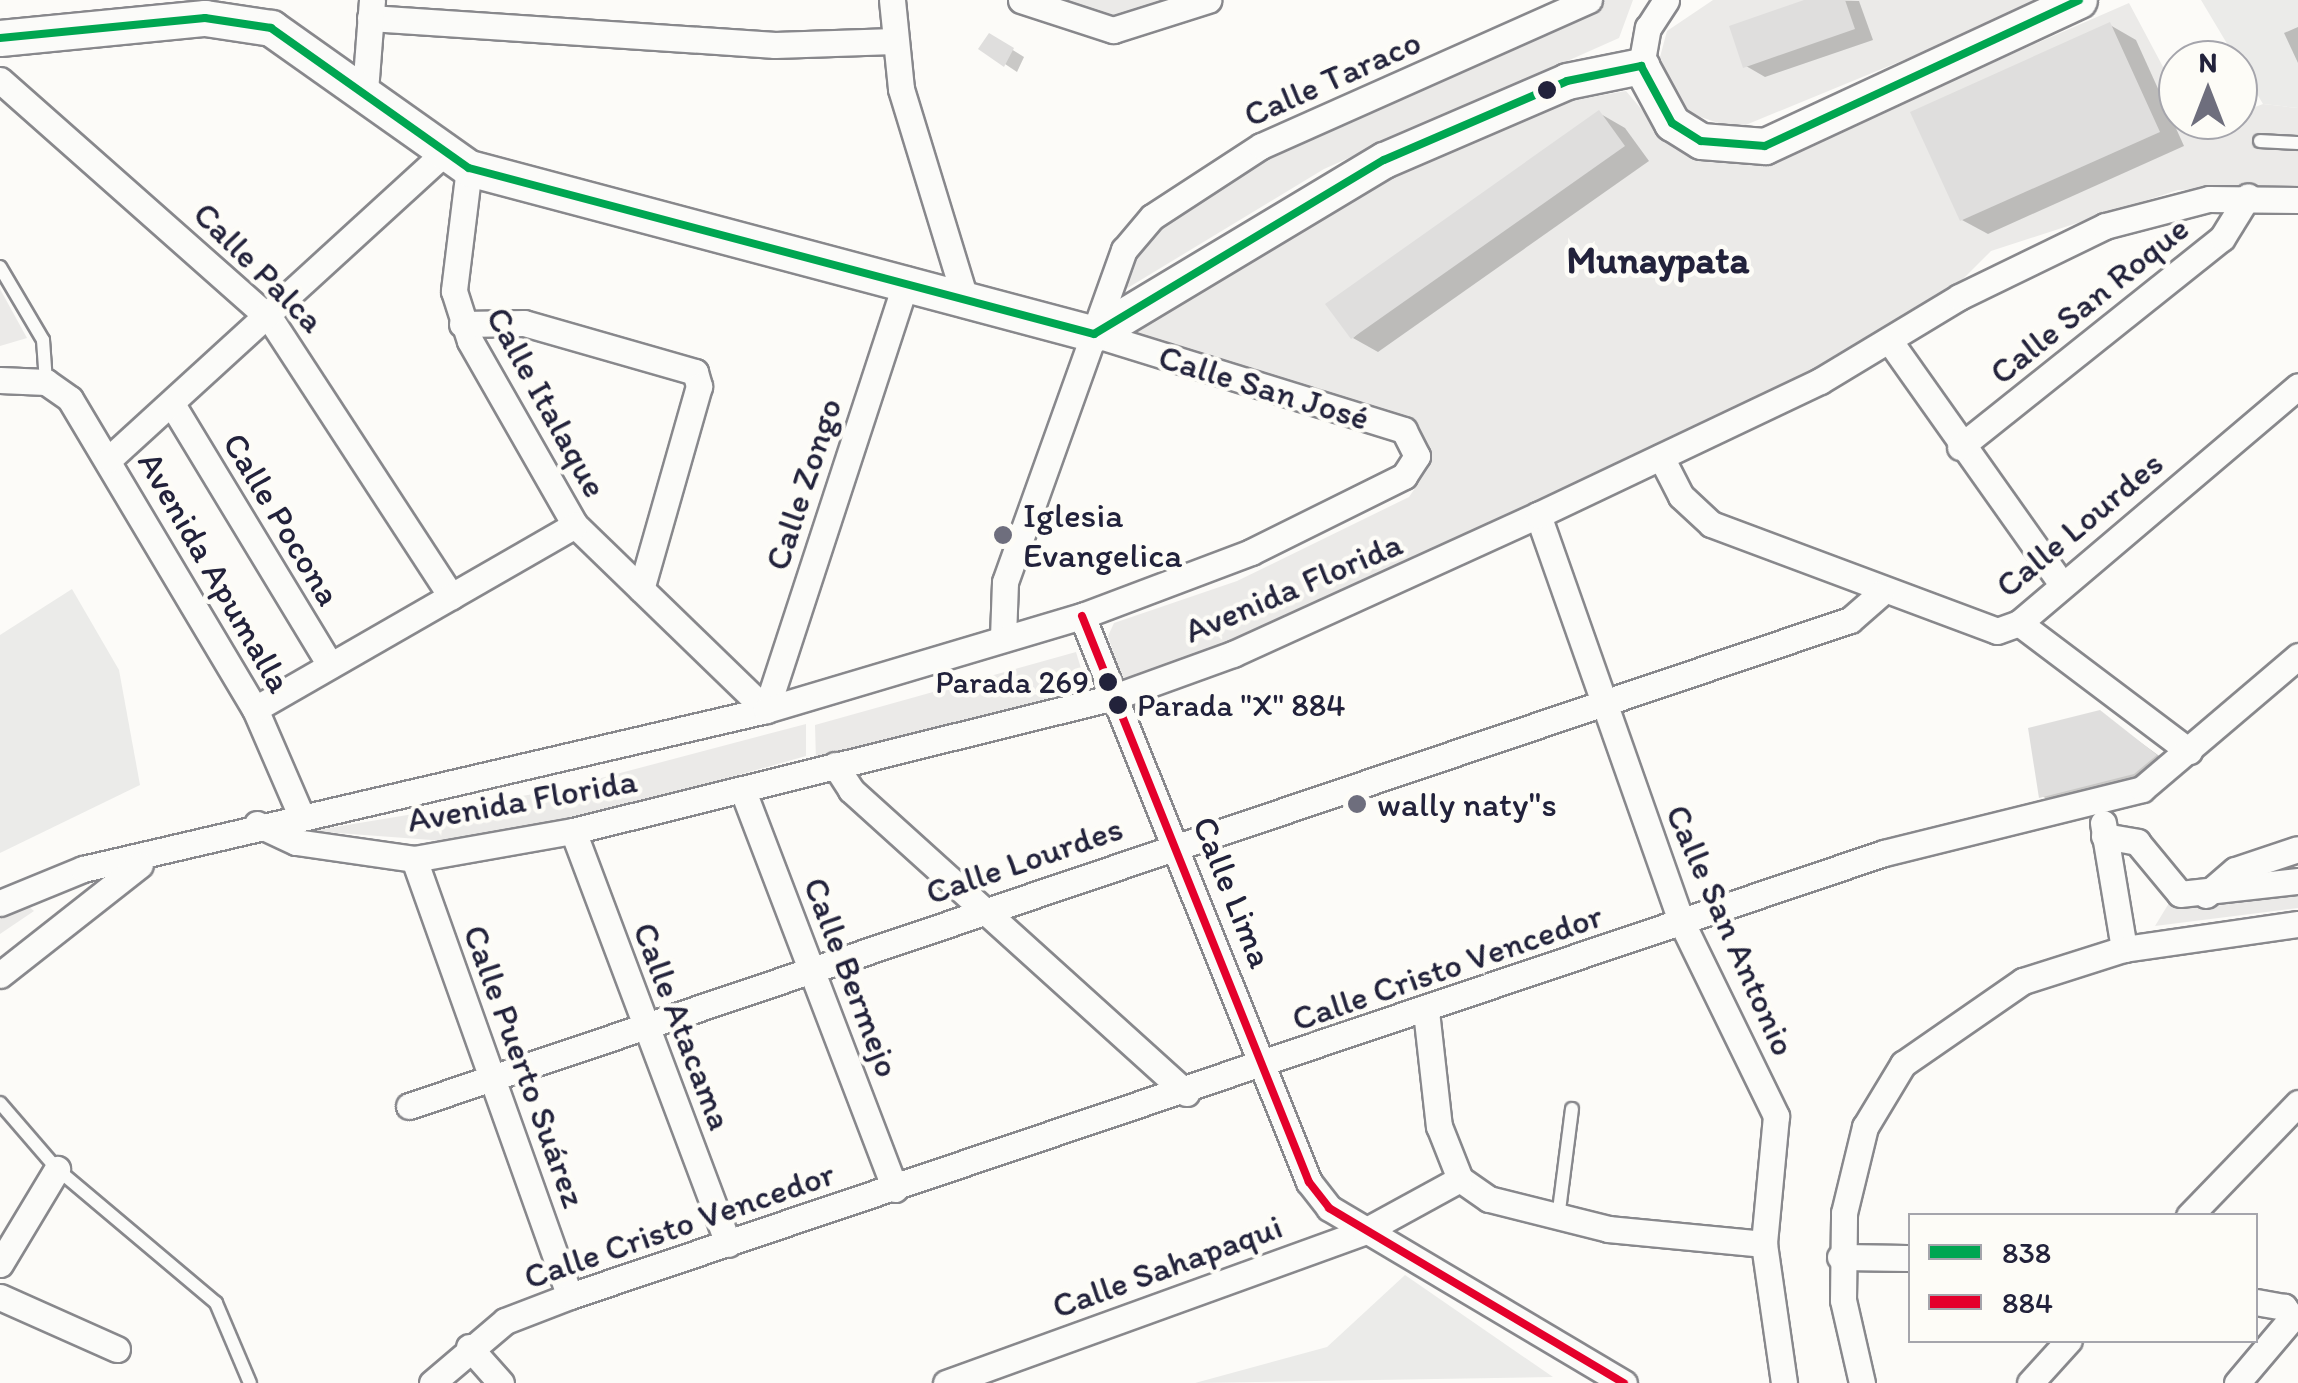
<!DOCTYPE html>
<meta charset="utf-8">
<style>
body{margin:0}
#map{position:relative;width:2298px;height:1383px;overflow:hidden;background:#fcfbf8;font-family:Itim,sans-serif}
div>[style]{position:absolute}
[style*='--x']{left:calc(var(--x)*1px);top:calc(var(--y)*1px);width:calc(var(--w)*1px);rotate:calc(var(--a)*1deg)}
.built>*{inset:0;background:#ebebe9}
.green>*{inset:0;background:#ebeae8}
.shadow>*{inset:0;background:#0003}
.building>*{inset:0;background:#dfdedd}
.roads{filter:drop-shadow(2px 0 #88888c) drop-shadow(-2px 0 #88888c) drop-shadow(0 2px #88888c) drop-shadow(0 -2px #88888c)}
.lane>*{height:12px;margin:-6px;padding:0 6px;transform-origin:6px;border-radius:6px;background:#fbfbf9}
.street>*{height:25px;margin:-12.5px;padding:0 12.5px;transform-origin:12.5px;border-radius:12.5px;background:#fbfbf9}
.secondary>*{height:35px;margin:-17.5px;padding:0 17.5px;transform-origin:17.5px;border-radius:17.5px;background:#fbfbf9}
.bus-1>*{height:8px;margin:-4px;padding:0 4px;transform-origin:4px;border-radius:4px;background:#00a651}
.bus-2>*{height:8px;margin:-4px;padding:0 4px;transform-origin:4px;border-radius:4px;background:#e4002b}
.dots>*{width:28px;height:28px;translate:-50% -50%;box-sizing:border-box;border:5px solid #fdfcf7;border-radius:50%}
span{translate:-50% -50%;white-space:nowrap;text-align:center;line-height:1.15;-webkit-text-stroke:9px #fdfcf7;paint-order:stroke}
.bus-label{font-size:32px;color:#22223b}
.right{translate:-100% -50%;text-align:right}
.left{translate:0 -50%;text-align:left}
.street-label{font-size:35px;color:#22223b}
.poi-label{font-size:35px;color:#22223b}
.neighbourhood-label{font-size:38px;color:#22223b;font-weight:700}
.legend{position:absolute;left:1908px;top:1213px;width:350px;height:130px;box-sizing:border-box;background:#fdfcf7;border:2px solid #a5a5ac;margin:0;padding:12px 18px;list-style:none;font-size:30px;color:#22223b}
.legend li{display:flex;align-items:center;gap:20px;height:50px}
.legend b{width:50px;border:2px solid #a5a5ac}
.north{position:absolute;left:2158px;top:40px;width:100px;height:100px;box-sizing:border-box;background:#fdfcf7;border:2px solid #a5a5ac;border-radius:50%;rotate:0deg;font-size:28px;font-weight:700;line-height:40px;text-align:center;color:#22223b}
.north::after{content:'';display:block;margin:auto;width:35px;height:45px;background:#6e6e7d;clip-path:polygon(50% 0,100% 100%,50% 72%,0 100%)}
</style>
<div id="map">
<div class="built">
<div style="clip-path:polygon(2201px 0,2298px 0,2298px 108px,2263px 104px)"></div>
<div style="clip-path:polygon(72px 589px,119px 670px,140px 785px,0 853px,0 635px)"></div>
<div style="clip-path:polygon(1405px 1275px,1553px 1377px,1195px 1383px,1327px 1347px)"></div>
</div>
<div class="green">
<div style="clip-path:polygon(1007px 0,1215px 0,1140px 35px,1084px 35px)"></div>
<div style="clip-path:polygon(1594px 0,1633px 0,1619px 38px,1324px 169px,1116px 295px,1132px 244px,1222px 178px)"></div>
<div style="clip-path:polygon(1713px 0,2049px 0,1736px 129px,1683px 111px,1660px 57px,1667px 31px)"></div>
<div style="clip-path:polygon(2129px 3px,2178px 95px,2178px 120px,2197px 129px,2263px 104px,2298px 108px,2298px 187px,2178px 190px,1991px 251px,1930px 312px,1755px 409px,1290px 621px,1127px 683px,1121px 677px,1108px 636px,1114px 623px,1237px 581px,1409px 497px,1430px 466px,1426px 449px,1108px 328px,1468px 137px,1547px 105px,1626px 91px,1675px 149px,1705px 162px,1760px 164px)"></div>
<div style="clip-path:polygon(0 289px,27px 338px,0 346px)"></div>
<div style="clip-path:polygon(1076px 652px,1087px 688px,816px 761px,815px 725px)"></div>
<div style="clip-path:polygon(806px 724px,806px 756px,575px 821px,445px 841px,311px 831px,552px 791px)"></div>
<div style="clip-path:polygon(2298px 878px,2298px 908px,2155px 926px,2169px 903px)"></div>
<div style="clip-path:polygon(27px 905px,34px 911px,0 934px,0 918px)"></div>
</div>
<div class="shadow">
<div style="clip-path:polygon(1811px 0,1859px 1px,1873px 40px,1765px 77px,1746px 66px)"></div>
<div style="clip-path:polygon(2110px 25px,2136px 40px,2184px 146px,1988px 234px,1962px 220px)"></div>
<div style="clip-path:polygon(2298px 27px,2298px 63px,2284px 33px)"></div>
<div style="clip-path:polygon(990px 36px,1024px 57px,1017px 72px,981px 48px)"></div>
<div style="clip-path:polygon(1599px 113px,1625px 128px,1649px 161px,1378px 352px,1353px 338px)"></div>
<div style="clip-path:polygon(2100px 713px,2180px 771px,2067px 811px,2042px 796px)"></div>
</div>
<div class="building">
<div style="clip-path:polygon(1804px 0,1845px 0,1855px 29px,1743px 68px,1729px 26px)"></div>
<div style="clip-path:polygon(2110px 22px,2160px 132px,1960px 221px,1910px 112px)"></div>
<div style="clip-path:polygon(989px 33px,1014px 48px,1004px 67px,978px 49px)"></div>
<div style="clip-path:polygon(1599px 110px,1625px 146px,1351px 339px,1325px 304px)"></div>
<div style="clip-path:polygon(2100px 710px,2157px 755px,2134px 774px,2039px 798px,2028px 728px)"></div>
</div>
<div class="roads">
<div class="lane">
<div style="--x:2260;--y:141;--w:38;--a:3"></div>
<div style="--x:0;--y:267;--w:85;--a:59.5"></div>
<div style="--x:43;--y:340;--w:42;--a:85.9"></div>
<div style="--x:0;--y:1103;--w:87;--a:49.2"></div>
<div style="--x:57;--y:1169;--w:208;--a:40.1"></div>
<div style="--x:216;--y:1303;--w:87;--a:67"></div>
<div style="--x:1558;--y:1218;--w:110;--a:-82.7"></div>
</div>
<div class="street">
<div style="--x:892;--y:0;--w:89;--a:84.2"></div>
<div style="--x:901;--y:89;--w:215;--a:73"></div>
<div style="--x:1021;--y:0;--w:97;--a:18.1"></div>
<div style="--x:1113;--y:30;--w:100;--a:-17.5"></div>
<div style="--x:370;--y:18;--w:406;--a:3.8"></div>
<div style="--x:775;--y:45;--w:119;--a:-1.9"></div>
<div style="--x:1641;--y:66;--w:39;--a:-80"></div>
<div style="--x:1648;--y:28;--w:33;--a:-57"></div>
<div style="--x:0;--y:80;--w:362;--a:41.5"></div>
<div style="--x:271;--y:320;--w:330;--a:56.9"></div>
<div style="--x:365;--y:91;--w:91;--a:-85.6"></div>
<div style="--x:469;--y:168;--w:124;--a:97"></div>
<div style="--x:454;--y:291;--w:52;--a:72.3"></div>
<div style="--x:470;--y:341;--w:212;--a:60.3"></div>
<div style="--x:575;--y:525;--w:266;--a:44.1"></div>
<div style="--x:766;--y:710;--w:453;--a:-71.9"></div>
<div style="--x:462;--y:324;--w:62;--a:-0.9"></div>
<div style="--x:524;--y:323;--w:178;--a:16"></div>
<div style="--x:695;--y:372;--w:15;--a:74"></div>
<div style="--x:699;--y:386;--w:211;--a:105.9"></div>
<div style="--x:1891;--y:343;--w:294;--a:54.7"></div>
<div style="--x:0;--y:380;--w:46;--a:2.5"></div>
<div style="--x:46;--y:382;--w:29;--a:35"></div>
<div style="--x:70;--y:399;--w:361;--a:59.2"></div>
<div style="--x:255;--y:709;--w:113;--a:66.6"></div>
<div style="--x:175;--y:409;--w:299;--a:58.8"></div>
<div style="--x:1960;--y:447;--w:335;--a:-38.6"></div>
<div style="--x:2222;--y:238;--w:49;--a:-58.2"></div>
<div style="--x:1661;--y:457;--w:44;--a:62.9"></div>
<div style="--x:1681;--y:496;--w:41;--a:43"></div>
<div style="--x:1711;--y:524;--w:305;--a:20.5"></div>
<div style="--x:1997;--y:631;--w:23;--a:-20"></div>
<div style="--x:2019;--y:623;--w:366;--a:-40.3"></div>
<div style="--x:109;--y:459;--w:452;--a:-42.4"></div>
<div style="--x:1538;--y:515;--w:433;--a:70.6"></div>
<div style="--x:1682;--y:923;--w:215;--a:64"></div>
<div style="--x:1776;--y:1116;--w:129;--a:95.4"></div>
<div style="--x:1764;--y:1244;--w:140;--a:81.8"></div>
<div style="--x:1082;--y:616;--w:610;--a:68.15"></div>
<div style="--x:1309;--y:1182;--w:33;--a:52"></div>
<div style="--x:1329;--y:1208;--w:343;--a:30.7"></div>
<div style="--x:2019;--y:623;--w:213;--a:37"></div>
<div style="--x:1003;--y:637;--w:55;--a:-87.9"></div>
<div style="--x:1005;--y:582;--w:353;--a:-70.3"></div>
<div style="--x:1124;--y:250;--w:43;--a:-49.7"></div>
<div style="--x:1152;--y:217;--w:130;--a:-33.1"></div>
<div style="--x:1261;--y:146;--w:359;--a:-24"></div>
<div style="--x:255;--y:709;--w:369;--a:-29.9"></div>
<div style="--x:835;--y:765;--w:30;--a:57"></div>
<div style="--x:851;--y:790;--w:452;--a:42.1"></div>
<div style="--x:743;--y:791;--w:426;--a:69.1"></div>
<div style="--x:2103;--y:823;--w:128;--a:80.5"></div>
<div style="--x:257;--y:824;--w:43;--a:24.8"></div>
<div style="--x:296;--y:842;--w:119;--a:8.2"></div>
<div style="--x:414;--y:859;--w:161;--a:-10"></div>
<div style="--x:573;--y:831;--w:557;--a:-13.91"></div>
<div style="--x:1114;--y:697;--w:127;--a:-19.9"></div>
<div style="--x:1233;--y:654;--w:335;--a:-24.5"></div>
<div style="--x:1538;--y:515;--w:312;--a:-25.4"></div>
<div style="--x:1820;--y:381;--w:162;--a:-31.1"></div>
<div style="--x:1959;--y:297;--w:162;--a:-25.9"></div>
<div style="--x:2105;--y:226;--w:107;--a:-14.6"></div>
<div style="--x:2209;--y:199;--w:89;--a:0.6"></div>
<div style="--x:573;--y:831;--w:441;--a:69.4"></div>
<div style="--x:2104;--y:836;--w:34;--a:10"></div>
<div style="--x:2137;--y:842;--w:67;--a:50.4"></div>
<div style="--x:2180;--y:894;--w:119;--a:-6.3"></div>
<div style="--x:414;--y:859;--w:464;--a:70.4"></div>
<div style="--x:2206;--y:895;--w:38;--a:-41"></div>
<div style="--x:2235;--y:870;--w:66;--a:-18.4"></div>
<div style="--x:0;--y:903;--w:90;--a:-22.3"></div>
<div style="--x:83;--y:869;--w:701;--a:-13.1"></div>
<div style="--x:766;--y:710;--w:330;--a:-16.6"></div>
<div style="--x:1082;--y:616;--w:181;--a:-20.7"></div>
<div style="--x:1251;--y:552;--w:171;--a:-26.4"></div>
<div style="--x:1404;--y:476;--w:24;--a:-57"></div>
<div style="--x:1417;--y:456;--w:29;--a:-117"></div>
<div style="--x:1404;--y:430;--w:325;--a:-162.8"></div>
<div style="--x:0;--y:975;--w:178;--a:-38.2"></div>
<div style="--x:1426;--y:1011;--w:116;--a:83.6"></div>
<div style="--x:1439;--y:1126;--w:57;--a:68.4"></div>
<div style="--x:1460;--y:1179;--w:35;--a:35"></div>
<div style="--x:1489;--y:1199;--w:123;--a:14.1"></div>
<div style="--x:1608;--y:1229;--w:157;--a:5.5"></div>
<div style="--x:409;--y:1106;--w:1521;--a:-18.64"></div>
<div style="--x:1850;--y:620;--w:41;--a:-41.1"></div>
<div style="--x:2189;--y:1216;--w:157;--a:-46"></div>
<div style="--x:1840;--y:1257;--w:70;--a:0.8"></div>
<div style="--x:0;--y:1264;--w:111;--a:-59"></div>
<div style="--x:0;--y:1297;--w:128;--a:24"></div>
<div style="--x:469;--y:1347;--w:48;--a:48.4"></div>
<div style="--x:432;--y:1383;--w:96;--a:-40.3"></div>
<div style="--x:505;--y:1321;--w:70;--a:-21"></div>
<div style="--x:570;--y:1296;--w:1387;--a:-18.63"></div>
<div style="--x:1884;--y:853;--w:266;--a:-13.9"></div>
<div style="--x:2142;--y:789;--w:205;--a:-40.4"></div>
<div style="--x:946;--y:1383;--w:446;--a:-19.9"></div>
<div style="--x:1365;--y:1231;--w:108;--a:-28.7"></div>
<div style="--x:1862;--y:1383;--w:85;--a:-102.9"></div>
<div style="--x:1843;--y:1300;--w:87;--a:-89.3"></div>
<div style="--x:1844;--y:1213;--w:89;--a:-76.3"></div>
<div style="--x:1865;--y:1127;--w:74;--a:-58.9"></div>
<div style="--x:1903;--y:1064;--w:146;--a:-34.7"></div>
<div style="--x:2023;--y:981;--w:106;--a:-17.6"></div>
<div style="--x:2124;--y:949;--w:176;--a:-8.2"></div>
<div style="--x:2030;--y:1383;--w:58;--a:-47.8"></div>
<div style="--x:2237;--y:1383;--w:85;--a:-49.8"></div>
<div style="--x:2292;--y:1318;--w:14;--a:-126"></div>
<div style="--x:2284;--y:1307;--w:28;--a:-170"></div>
</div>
<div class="secondary">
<div style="--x:0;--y:38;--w:206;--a:-5.6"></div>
<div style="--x:205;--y:18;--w:67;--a:8.6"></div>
<div style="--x:271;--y:28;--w:242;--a:35.3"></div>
<div style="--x:469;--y:168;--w:647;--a:14.87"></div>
<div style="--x:1094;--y:334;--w:338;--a:-31"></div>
<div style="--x:1384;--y:160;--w:199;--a:-23.3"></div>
<div style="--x:1567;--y:81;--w:76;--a:-11.5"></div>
<div style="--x:1641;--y:66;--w:65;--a:61.5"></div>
<div style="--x:1672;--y:123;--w:34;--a:32"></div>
<div style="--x:1701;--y:141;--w:64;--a:4.5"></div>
<div style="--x:1765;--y:146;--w:346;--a:-24.9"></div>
</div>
</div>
<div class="bus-1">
<div style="--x:0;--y:38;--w:206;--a:-5.6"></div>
<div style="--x:205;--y:18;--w:67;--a:8.6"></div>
<div style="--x:271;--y:28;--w:242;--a:35.3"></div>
<div style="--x:469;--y:168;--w:647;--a:14.87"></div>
<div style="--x:1094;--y:334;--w:338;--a:-31"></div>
<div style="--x:1384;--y:160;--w:199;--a:-23.3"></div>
<div style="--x:1567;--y:81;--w:76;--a:-11.5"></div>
<div style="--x:1641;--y:66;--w:65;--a:61.5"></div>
<div style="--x:1672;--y:123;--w:34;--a:32"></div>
<div style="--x:1701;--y:141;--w:64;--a:4.5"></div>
<div style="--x:1765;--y:146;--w:346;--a:-24.9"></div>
</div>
<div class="bus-2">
<div style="--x:1082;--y:616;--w:610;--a:68.15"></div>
<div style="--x:1309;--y:1182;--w:33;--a:52"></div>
<div style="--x:1329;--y:1208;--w:343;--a:30.7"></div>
</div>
<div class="dots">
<div style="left:1547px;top:90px;background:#22223b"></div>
<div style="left:1003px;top:535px;background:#6e6e7d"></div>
<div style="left:1108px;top:682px;background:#22223b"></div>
<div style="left:1118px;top:705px;background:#22223b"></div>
<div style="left:1357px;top:804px;background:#6e6e7d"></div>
</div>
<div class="bus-label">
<span class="right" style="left:1089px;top:682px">Parada 269</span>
<span class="left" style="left:1137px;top:705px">Parada "X" 884</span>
</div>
<div class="street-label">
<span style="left:1332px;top:78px;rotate:-24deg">Calle Taraco</span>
<span style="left:259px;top:267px;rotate:45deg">Calle Palca</span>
<span style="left:2089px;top:300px;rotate:-39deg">Calle San Roque</span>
<span style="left:1264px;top:387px;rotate:17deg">Calle San José</span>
<span style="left:547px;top:402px;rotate:61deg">Calle Italaque</span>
<span style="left:803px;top:484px;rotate:-72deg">Calle Zongo</span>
<span style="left:282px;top:519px;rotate:59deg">Calle Pocona</span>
<span style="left:2079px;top:524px;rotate:-40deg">Calle Lourdes</span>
<span style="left:215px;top:572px;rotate:60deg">Avenida Apumalla</span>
<span style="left:1293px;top:587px;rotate:-23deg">Avenida Florida</span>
<span style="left:522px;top:800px;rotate:-10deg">Avenida Florida</span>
<span style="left:1024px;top:860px;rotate:-19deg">Calle Lourdes</span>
<span style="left:1233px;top:892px;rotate:68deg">Calle Lima</span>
<span style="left:1731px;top:930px;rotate:66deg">Calle San Antonio</span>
<span style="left:1447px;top:967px;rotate:-19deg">Calle Cristo Vencedor</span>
<span style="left:852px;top:977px;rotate:69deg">Calle Bermejo</span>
<span style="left:683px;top:1026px;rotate:69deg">Calle Atacama</span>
<span style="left:525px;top:1066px;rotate:70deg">Calle Puerto Suárez</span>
<span style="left:679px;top:1225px;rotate:-19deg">Calle Cristo Vencedor</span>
<span style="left:1167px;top:1266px;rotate:-20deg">Calle Sahapaqui</span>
</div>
<div class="poi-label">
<span class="left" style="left:1023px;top:535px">Iglesia<br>Evangelica</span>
<span class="left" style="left:1377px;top:804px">wally naty"s</span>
</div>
<div class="neighbourhood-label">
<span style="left:1658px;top:261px">Munaypata</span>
</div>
<ul class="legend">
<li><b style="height:12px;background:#00a651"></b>838</li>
<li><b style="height:12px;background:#e4002b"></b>884</li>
</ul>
<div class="north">N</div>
</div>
